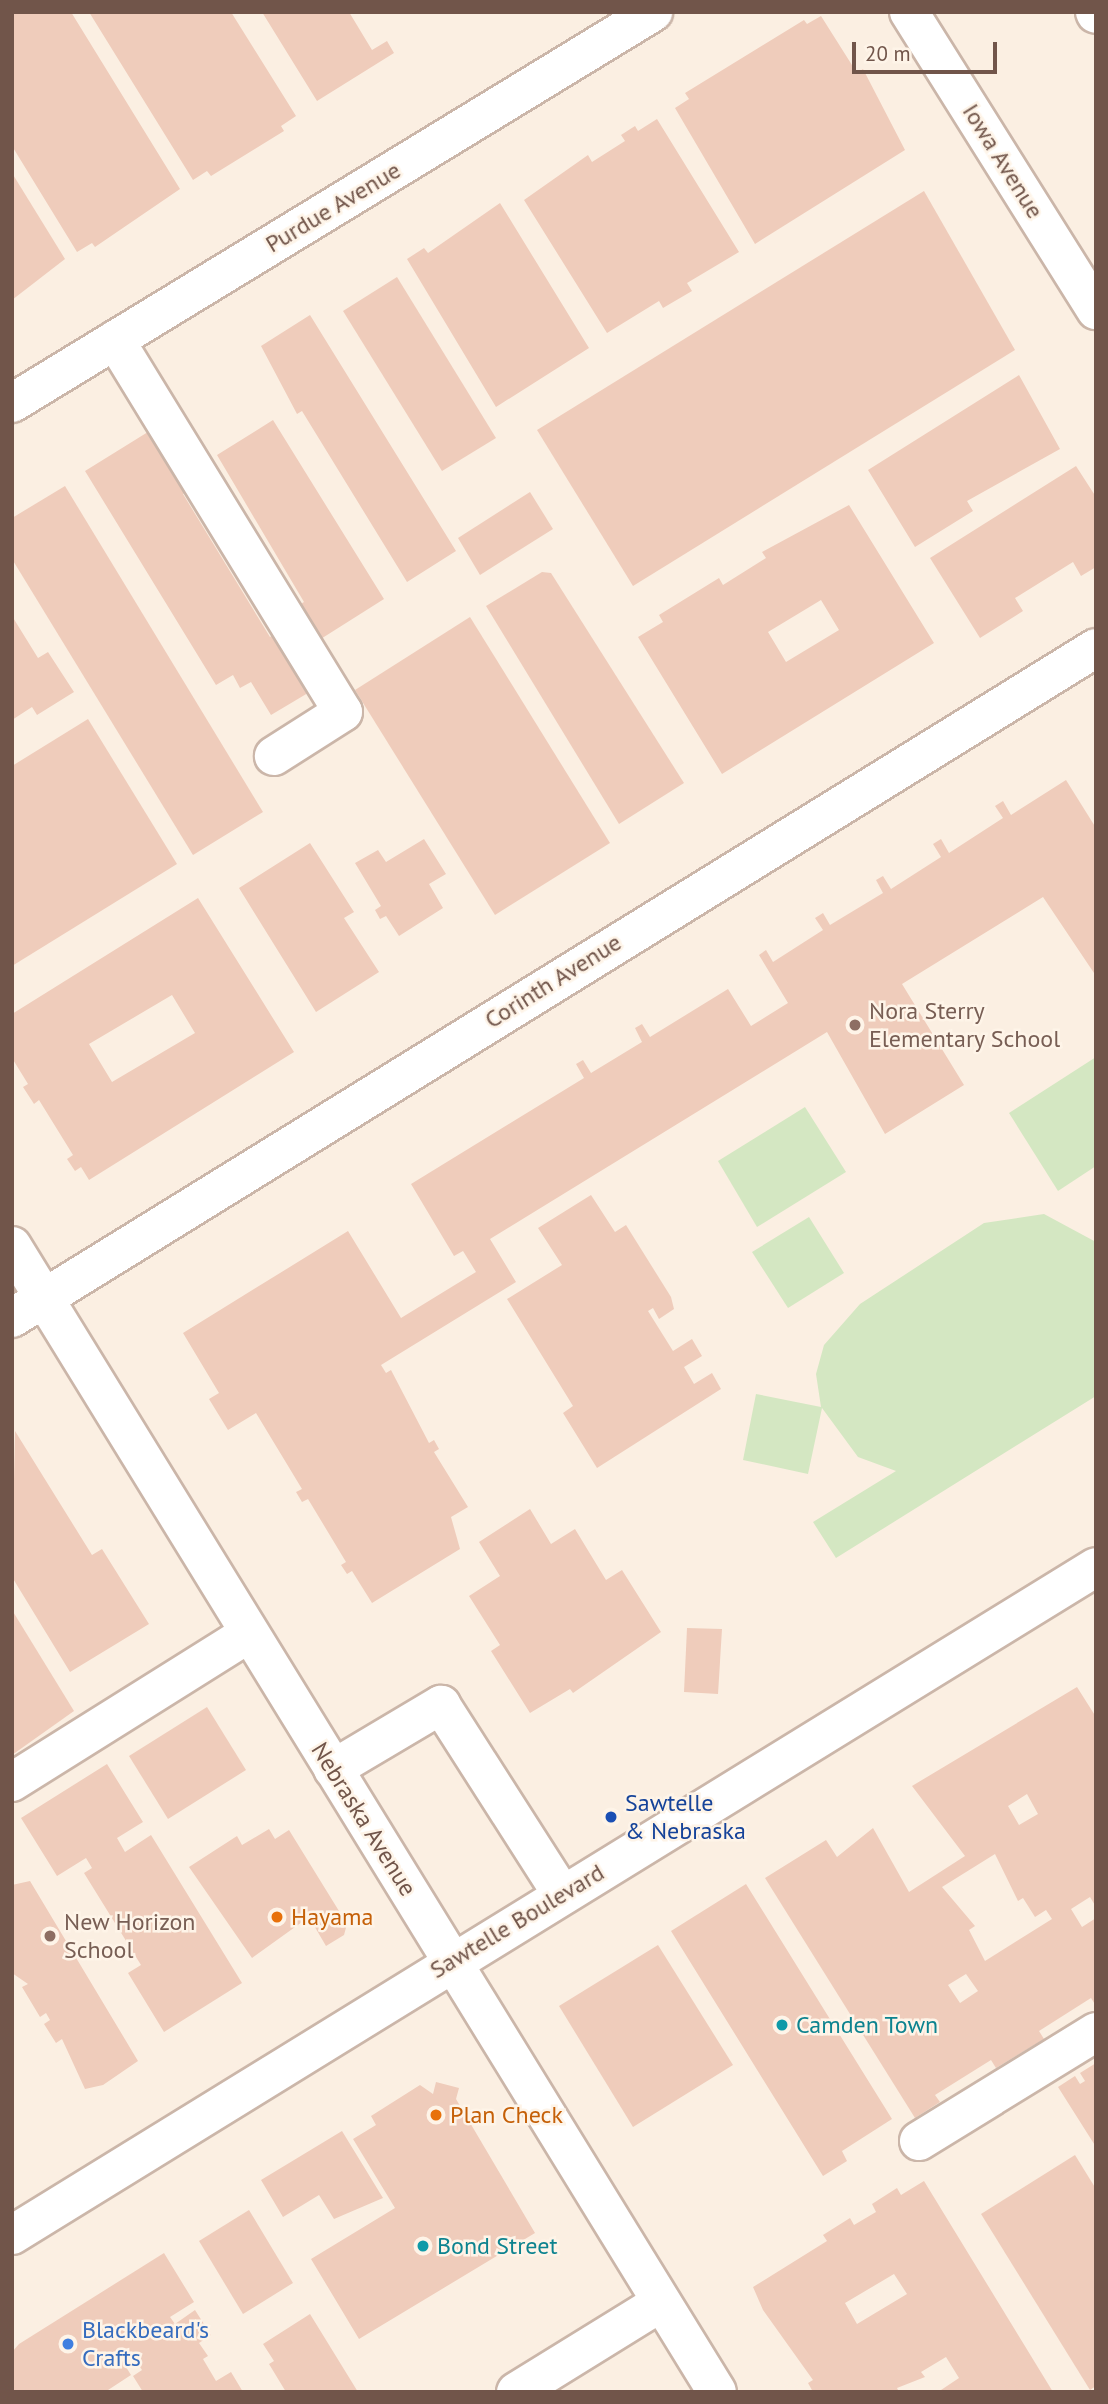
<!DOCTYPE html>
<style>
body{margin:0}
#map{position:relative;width:1108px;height:2404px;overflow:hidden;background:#fbefe2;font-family:"PT Sans",sans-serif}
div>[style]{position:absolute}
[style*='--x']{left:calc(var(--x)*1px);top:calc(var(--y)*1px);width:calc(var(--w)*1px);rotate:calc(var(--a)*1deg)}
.green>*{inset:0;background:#d4e7c2}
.building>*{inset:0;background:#efccbb}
.roads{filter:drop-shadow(2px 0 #cbb6a9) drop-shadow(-2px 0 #cbb6a9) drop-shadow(0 2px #cbb6a9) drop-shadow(0 -2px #cbb6a9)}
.minor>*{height:38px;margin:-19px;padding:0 19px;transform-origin:19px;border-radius:19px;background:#fff}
.dots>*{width:19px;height:19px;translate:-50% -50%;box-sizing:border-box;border:4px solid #fef4e8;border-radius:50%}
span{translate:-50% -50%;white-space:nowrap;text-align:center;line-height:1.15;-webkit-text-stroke:5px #fef4e8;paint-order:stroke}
.street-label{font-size:24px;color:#71554a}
.education-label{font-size:24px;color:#785e54}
.left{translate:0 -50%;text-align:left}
.transit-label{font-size:24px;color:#164399}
.food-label{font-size:24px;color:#c56008}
.culture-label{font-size:24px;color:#0d838f}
.shop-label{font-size:24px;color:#366cbe}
.frame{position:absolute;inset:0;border:14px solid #71554a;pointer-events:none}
.scale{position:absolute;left:852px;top:42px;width:145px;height:32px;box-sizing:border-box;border:4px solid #71554a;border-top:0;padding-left:9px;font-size:21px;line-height:24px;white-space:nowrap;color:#71554a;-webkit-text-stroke:5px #fef4e8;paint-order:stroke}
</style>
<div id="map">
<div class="green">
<div style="clip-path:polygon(1096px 1057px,1096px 1166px,1058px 1191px,1009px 1113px)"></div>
<div style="clip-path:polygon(805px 1107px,846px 1172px,757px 1227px,718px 1161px)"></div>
<div style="clip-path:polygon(1044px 1214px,1096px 1242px,1096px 1396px,836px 1558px,813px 1522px,896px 1471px,858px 1457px,822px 1408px,808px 1474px,743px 1460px,756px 1394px,821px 1407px,816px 1374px,824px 1345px,860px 1304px,984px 1223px)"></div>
<div style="clip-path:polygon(809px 1217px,844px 1273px,788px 1308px,752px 1252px)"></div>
</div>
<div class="building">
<div style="clip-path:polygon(12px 12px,71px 12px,180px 189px,95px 247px,92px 243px,77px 252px,12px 146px)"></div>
<div style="clip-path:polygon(89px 12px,231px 12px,296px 116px,281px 126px,284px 131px,211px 176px,207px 171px,193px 180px)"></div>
<div style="clip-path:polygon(262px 12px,349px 12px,372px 50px,387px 41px,394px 53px,317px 101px)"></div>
<div style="clip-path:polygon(821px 16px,857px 73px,863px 69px,905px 150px,755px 244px,675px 108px,689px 99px,685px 93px,804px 20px,807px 24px)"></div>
<div style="clip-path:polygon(657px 119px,739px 252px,687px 283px,692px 291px,663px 308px,659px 301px,607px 333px,524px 200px,588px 155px,592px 162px,625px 141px,621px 135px,635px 126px,638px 131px)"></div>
<div style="clip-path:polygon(12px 173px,65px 259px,12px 300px)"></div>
<div style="clip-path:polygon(924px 191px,1015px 350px,633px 586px,537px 430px)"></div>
<div style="clip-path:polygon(500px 203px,589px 348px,496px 407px,407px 259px,424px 248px,428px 253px)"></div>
<div style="clip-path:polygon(397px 277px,496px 438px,442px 471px,343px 311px)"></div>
<div style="clip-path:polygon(310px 315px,456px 551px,407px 582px,302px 411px,297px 414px,261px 346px)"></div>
<div style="clip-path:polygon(1019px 375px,1060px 449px,967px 501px,973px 511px,915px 547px,868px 470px)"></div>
<div style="clip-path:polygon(273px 420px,384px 599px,316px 642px,294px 608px,304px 602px,217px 455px)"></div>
<div style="clip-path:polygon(156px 427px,192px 489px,183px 494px,270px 637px,282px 628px,318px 687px,271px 715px,251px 682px,240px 688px,233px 675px,216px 685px,85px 471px)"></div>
<div style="clip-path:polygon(1076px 466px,1096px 497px,1096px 567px,1081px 576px,1073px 562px,1015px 598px,1023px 611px,980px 638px,930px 558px)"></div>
<div style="clip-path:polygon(65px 486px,263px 812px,193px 855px,12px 559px,12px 518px)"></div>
<div style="clip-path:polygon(530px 492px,553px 529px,480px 575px,458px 538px)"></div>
<div style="clip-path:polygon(evenodd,849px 505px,934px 643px,722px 774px,638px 637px,663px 622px,659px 615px,719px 578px,723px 585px,766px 558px,762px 552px,849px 505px,821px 600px,839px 630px,786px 662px,768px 632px,821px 600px)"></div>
<div style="clip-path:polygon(542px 572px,551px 573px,684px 783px,619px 824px,486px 606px)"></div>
<div style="clip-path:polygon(12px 616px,38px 658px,48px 652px,74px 692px,37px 715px,32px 707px,12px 720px)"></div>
<div style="clip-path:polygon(470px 617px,610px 843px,495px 915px,355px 690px)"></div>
<div style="clip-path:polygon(88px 719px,177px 864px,12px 966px,12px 766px)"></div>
<div style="clip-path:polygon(1066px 780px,1096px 828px,1096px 976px,1043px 897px,902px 984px,964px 1085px,885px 1134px,827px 1032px,490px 1239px,516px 1282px,381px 1365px,386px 1373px,391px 1370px,429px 1443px,434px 1440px,439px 1449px,434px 1452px,468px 1507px,451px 1517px,460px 1549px,372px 1603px,352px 1571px,347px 1574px,341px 1565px,346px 1562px,308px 1499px,302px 1502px,296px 1492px,302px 1489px,256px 1413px,228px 1430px,209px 1399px,219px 1393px,183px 1333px,348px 1231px,401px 1318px,476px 1272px,463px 1251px,454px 1256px,411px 1184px,584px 1078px,576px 1064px,583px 1060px,591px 1073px,642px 1042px,635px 1028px,642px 1024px,650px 1037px,728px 989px,751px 1026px,788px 1003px,759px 955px,766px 950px,773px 962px,823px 930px,815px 918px,823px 913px,830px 925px,883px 893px,876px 880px,883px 876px,891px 889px,941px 857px,933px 844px,941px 839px,949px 853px,1003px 818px,995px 806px,1003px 801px,1011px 815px)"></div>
<div style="clip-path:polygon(424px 839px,446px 874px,429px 884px,443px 908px,399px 936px,386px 916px,380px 919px,375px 910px,381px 906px,355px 863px,378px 850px,386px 862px)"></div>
<div style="clip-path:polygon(310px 843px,354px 912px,344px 918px,379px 972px,316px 1012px,239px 888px)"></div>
<div style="clip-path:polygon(evenodd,198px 898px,294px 1052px,89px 1180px,81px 1167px,75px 1171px,67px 1159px,73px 1155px,39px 1100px,34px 1104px,23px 1087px,28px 1084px,12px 1058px,12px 1014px,198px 898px,172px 995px,195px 1033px,112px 1082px,89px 1044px,172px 995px)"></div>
<div style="clip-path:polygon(591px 1195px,615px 1232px,626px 1225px,671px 1297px,674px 1309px,659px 1319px,653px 1308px,648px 1311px,673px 1351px,692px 1339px,702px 1356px,684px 1367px,694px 1384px,712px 1373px,721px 1389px,597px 1468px,563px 1413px,573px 1406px,507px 1299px,562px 1265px,538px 1228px)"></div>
<div style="clip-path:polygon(15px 1431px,92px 1555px,102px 1549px,149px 1624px,70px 1672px,12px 1577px)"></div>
<div style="clip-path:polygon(530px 1509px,551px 1544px,575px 1529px,606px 1580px,622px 1570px,661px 1632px,573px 1693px,570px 1689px,530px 1713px,491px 1651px,500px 1645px,469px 1596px,500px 1576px,479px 1542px)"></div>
<div style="clip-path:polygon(12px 1610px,74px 1711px,12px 1755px)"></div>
<div style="clip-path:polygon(687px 1628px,722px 1629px,718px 1694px,684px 1692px)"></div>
<div style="clip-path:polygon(evenodd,1077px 1687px,1096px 1717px,1096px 1907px,1090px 1897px,1071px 1909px,1082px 1927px,1096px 1918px,1096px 2006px,1091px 1998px,1039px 2031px,1044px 2039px,996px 2068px,991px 2060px,935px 2095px,940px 2102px,915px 2118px,765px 1878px,826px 1840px,837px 1857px,873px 1828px,909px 1892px,965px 1856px,912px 1786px,1077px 1687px,1027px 1794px,1038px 1814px,1019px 1825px,1008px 1806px,1027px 1794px,1077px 1687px,995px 1854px,1018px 1901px,1023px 1898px,1035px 1917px,1046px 1910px,1052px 1919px,985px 1961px,969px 1930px,975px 1926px,942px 1887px,995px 1854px,1077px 1687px,966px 1974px,978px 1991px,960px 2003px,948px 1985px,966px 1974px)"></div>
<div style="clip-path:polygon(207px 1707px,246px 1770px,168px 1819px,129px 1756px)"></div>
<div style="clip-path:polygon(107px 1764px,143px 1822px,117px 1838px,125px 1852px,151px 1835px,242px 1983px,164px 2032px,128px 1973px,141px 1965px,84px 1873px,92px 1868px,86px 1858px,57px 1876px,21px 1818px)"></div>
<div style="clip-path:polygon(269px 1829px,275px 1839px,289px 1830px,347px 1924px,344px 1935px,326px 1946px,309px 1917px,252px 1958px,189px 1867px,237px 1836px,242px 1845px)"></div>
<div style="clip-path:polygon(30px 1881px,138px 2061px,103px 2085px,85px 2089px,62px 2039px,56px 2043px,44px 2024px,50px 2020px,46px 2013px,40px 2017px,22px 1987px,28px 1984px,12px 1973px,12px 1885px)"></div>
<div style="clip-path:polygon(746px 1884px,892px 2119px,842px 2151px,847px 2161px,823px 2176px,671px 1931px)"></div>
<div style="clip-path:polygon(658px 1945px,733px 2065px,633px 2127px,559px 2006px)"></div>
<div style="clip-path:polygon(1096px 2063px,1096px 2147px,1058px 2087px,1075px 2076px,1080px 2084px,1085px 2081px,1080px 2073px)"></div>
<div style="clip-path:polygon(436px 2082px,459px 2088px,456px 2099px,535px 2233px,359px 2339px,311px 2259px,395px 2208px,353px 2139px,376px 2125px,371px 2116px,420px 2085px,433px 2094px)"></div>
<div style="clip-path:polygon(342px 2131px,383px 2198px,334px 2219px,319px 2195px,283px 2217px,261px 2180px)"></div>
<div style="clip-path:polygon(1075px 2155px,1096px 2189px,1096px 2386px,1090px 2390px,981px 2214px)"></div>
<div style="clip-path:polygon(evenodd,924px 2181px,1053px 2392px,938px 2392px,959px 2378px,946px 2357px,921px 2372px,925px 2377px,897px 2388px,899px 2392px,813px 2392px,808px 2383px,813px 2380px,763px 2310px,753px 2287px,827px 2241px,823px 2235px,850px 2218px,854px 2225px,876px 2212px,872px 2204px,897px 2188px,901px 2195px,924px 2181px,894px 2274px,907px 2294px,857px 2324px,845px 2303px,894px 2274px)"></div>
<div style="clip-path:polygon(249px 2210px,293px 2283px,243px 2314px,199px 2241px)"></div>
<div style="clip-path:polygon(164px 2253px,194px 2302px,170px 2317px,175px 2324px,195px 2310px,211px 2335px,199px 2343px,208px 2356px,203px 2359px,216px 2381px,231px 2372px,243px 2392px,143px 2392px,133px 2376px,142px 2370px,131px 2353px,121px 2359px,131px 2375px,105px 2392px,12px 2392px,12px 2352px,19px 2344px)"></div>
<div style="clip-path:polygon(310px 2314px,358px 2392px,286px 2392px,269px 2364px,274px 2361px,263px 2344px)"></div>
</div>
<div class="roads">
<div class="minor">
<div style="--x:909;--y:12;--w:352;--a:57.9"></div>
<div style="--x:1095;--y:12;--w:2;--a:63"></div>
<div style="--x:115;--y:340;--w:436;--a:58.5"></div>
<div style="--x:343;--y:712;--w:82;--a:147.5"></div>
<div style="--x:12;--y:403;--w:751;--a:-31.38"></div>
<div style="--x:12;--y:1246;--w:1345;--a:58.4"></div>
<div style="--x:12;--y:1318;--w:1274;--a:-31.72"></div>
<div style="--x:333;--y:1769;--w:126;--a:-30.7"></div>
<div style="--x:441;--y:1705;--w:224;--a:57.4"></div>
<div style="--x:12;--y:1782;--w:279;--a:-32.1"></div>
<div style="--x:919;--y:2141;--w:208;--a:-31.6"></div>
<div style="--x:12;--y:2235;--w:1273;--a:-31.64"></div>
<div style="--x:516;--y:2392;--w:169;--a:-31.7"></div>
</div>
</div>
<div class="dots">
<div style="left:855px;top:1025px;background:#8d6e63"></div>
<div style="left:611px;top:1817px;background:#1a4fb4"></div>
<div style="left:277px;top:1917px;background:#e8710a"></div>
<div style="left:50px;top:1936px;background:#8d6e63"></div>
<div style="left:782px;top:2025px;background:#0f9aa8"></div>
<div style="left:436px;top:2115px;background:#e8710a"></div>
<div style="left:423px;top:2246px;background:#0f9aa8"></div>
<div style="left:68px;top:2344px;background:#3f7fe0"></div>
</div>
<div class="street-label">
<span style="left:1003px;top:161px;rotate:58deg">Iowa Avenue</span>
<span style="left:333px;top:207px;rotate:-31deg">Purdue Avenue</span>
<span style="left:553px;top:981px;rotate:-32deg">Corinth Avenue</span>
<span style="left:364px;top:1819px;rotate:58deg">Nebraska Avenue</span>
<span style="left:517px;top:1921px;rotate:-31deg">Sawtelle Boulevard</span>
</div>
<div class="education-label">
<span class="left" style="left:869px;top:1025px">Nora Sterry<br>Elementary School</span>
<span class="left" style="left:64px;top:1936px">New Horizon<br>School</span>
</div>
<div class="transit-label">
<span class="left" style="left:625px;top:1817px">Sawtelle<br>&amp; Nebraska</span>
</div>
<div class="food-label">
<span class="left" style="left:291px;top:1917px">Hayama</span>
<span class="left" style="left:450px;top:2115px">Plan Check</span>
</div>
<div class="culture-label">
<span class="left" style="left:796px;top:2025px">Camden Town</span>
<span class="left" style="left:437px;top:2246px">Bond Street</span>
</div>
<div class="shop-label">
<span class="left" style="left:82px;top:2344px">Blackbeard's<br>Crafts</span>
</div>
<div class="frame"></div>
<div class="scale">20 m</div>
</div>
